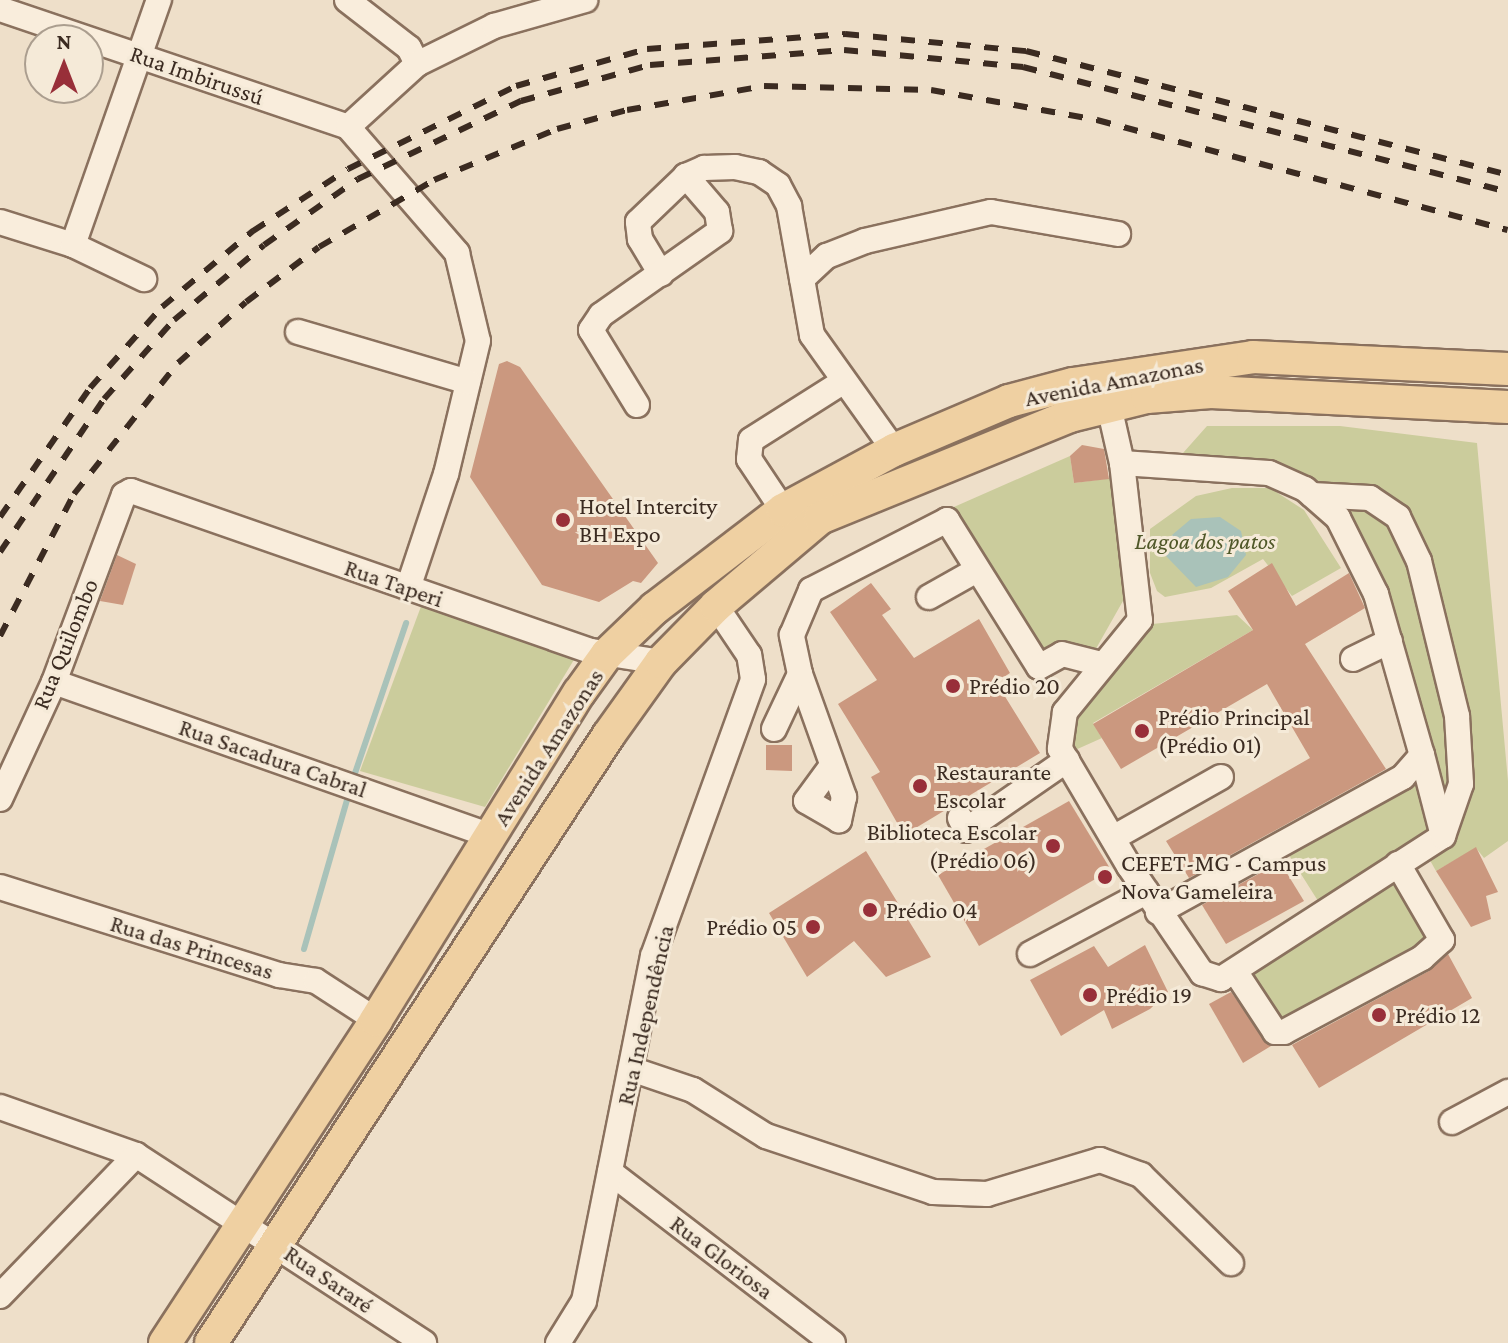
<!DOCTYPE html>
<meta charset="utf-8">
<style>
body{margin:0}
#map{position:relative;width:1508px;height:1343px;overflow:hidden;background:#eedfc9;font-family:"Crimson Pro",serif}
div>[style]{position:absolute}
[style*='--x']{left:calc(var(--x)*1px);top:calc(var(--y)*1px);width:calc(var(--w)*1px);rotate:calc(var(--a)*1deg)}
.green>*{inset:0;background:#cbcc9c}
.water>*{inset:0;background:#a9c2b9}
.stream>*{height:6px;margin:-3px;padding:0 3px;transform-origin:3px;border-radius:3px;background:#a9c2b9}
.building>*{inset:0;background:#cb987f}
.roads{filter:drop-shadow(2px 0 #8a715e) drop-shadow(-2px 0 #8a715e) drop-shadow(0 2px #8a715e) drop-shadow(0 -2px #8a715e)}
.minor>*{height:24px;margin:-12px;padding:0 12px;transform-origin:12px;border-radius:12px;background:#f9eddc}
.major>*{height:32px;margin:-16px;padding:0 16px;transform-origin:16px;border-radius:16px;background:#efd0a2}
.rail>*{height:6px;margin-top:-3px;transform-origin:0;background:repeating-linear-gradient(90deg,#3b2b21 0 14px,transparent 0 28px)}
.dots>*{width:22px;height:22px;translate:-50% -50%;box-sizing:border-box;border:4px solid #f5ead8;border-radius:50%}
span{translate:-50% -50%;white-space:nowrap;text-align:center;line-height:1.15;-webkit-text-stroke:6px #f5ead8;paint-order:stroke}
.street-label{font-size:24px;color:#3b2b21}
.poi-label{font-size:24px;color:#3b2b21}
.left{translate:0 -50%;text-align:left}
.right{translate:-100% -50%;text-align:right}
.park-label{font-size:24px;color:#4f5728;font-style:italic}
.north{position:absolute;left:24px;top:24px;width:80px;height:80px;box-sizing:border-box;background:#f5ead8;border:2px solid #ab9e8f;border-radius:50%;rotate:0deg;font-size:22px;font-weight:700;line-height:32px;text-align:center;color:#3b2b21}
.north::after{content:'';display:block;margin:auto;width:28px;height:36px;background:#982f39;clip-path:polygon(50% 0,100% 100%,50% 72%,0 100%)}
</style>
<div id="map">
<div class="green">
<div style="clip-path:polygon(1207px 426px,1340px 426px,1477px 443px,1508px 781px,1508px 841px,1484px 858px,1476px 848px,1436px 871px,1423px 848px,1398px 863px,1441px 940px,1285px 1032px,1235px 971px,1325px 912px,1282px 844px,1423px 755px,1358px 550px,1306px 487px,1175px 462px)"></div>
<div style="clip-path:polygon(1070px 456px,1074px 483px,1120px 477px,1132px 585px,1089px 661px,1039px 667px,938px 514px)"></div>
<div style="clip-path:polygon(1232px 488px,1270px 488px,1304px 510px,1341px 568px,1292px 596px,1263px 559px,1211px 588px,1165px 597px,1157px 591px,1150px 573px,1150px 529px,1196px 496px)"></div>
<div style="clip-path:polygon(423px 601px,575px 658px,485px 807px,360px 771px)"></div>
<div style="clip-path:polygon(1237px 615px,1253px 630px,1093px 723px,1102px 738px,1073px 751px,1071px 717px,1143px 625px)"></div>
</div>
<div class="water">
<div style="clip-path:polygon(1220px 517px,1241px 531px,1246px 555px,1228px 577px,1196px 587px,1165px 555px,1172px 535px,1191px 519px)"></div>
</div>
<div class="stream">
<div style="--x:352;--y:782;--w:168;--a:-71.2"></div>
<div style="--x:304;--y:949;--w:162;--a:-73.9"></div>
</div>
<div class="building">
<div style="clip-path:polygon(507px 361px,520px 367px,658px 563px,641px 583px,633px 581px,599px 602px,542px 585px,470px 477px,499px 364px)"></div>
<div style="clip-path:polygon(1082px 445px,1104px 449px,1109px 479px,1074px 483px,1070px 456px)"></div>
<div style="clip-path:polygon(117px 555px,136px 564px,123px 605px,100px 601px)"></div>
<div style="clip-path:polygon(1272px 563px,1296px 606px,1349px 573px,1365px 608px,1305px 644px,1386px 769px,1189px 878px,1166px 841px,1310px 758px,1267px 684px,1121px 769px,1093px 724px,1253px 630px,1228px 591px)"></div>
<div style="clip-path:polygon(871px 583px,891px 609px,882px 615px,914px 658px,979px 619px,1010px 673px,996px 682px,1040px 753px,904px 835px,871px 777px,880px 772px,838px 704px,877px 680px,830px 612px)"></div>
<div style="clip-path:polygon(766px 745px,792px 745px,792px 771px,766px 770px)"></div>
<div style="clip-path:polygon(1069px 801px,1111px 870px,979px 946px,938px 875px)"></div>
<div style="clip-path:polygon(1476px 847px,1498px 892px,1486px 896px,1491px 919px,1471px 927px,1436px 871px)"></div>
<div style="clip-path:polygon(866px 851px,931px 957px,886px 977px,854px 941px,807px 977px,769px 913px)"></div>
<div style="clip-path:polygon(1280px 862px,1304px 901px,1226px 944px,1202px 905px)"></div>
<div style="clip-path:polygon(1145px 945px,1168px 992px,1150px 1009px,1112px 1029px,1104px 1010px,1061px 1036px,1030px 980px,1094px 946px,1108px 967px)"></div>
<div style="clip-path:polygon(1448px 954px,1472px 998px,1319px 1088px,1292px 1045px,1429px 971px)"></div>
<div style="clip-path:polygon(1231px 992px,1271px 1046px,1243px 1063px,1209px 1004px)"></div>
</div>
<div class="roads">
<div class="minor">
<div style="--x:347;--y:0;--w:78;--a:37.7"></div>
<div style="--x:409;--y:48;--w:18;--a:63"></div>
<div style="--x:0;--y:9;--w:367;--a:18.7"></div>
<div style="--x:348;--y:127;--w:167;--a:49.1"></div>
<div style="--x:457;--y:253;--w:90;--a:76.6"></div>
<div style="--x:478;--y:341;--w:137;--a:103.5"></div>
<div style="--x:446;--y:474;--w:120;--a:108.4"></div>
<div style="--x:348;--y:127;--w:93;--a:-42.4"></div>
<div style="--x:417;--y:64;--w:86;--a:-26.3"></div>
<div style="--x:494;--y:26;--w:95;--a:-15.9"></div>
<div style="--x:0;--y:222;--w:77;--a:17.5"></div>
<div style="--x:73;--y:245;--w:79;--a:25.6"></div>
<div style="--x:73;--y:245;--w:260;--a:-70.7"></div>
<div style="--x:661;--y:274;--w:41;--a:-121"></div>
<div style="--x:640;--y:239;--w:17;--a:-97"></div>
<div style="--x:638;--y:222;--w:66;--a:-43.8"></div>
<div style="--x:686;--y:176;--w:20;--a:-24"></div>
<div style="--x:704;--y:168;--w:31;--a:-2"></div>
<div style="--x:735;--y:167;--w:25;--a:12"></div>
<div style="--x:759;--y:172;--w:23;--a:34"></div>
<div style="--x:778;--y:185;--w:24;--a:62"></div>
<div style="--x:789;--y:206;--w:131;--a:79.9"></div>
<div style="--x:812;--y:335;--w:141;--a:54.5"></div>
<div style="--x:802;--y:279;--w:34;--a:-43"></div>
<div style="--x:827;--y:256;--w:41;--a:-21.5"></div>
<div style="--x:865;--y:241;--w:129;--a:-13"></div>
<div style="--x:991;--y:212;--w:129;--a:9.8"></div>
<div style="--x:298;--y:332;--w:177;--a:16.4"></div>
<div style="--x:637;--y:405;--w:88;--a:-121.5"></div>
<div style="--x:591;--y:330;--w:18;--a:-56"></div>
<div style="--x:601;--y:315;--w:146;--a:-35.2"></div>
<div style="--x:720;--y:231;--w:19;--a:-99"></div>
<div style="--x:717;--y:212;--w:48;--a:-130.7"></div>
<div style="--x:1109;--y:406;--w:58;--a:77.2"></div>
<div style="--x:1122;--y:463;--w:158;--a:83.5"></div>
<div style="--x:1140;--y:620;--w:119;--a:129.2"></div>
<div style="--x:1065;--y:712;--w:37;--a:98"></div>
<div style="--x:1060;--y:749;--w:136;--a:59.5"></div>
<div style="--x:1129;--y:866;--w:130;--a:55.7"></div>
<div style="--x:1202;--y:973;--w:20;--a:18"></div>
<div style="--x:1221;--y:979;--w:264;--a:-32.8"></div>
<div style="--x:1443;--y:836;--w:84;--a:-104.5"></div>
<div style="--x:1122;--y:463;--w:147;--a:3.9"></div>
<div style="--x:1269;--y:473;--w:39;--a:24"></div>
<div style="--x:1305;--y:489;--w:44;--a:41.3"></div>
<div style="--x:1338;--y:518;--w:85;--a:63.4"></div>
<div style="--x:1376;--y:594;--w:167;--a:74.1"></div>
<div style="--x:1422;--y:755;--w:29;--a:131"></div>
<div style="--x:1403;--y:777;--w:280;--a:151.1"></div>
<div style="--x:1312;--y:495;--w:58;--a:3"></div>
<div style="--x:1370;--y:498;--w:34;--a:34"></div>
<div style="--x:1398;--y:517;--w:49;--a:64.5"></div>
<div style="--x:1419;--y:561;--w:160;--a:76.2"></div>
<div style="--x:1457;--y:716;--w:68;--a:86.6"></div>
<div style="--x:1461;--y:784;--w:55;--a:109.1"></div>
<div style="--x:783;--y:510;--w:61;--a:-123.7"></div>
<div style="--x:749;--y:459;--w:19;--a:-84"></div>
<div style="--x:751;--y:440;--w:110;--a:-32.4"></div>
<div style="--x:929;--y:597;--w:55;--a:-29.4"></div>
<div style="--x:1353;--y:659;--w:41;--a:-25.9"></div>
<div style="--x:800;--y:674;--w:131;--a:70.3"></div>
<div style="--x:844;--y:797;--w:24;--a:102"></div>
<div style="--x:839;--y:820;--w:38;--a:-150"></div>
<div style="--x:806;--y:801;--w:42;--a:-53.7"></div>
<div style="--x:54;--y:682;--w:463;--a:19.4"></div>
<div style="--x:774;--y:729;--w:61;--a:-64.7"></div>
<div style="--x:800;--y:674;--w:40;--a:-102"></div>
<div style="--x:792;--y:635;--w:49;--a:-67.1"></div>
<div style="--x:811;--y:590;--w:153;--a:-27.2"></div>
<div style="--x:947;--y:520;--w:173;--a:58"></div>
<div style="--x:1039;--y:667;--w:26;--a:-29"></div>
<div style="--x:1062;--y:654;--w:40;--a:14.4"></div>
<div style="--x:0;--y:799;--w:129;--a:-65.2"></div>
<div style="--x:54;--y:682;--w:200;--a:-69.5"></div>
<div style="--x:124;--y:495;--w:8;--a:-30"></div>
<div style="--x:131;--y:491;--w:487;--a:19.2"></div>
<div style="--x:591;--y:651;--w:71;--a:8.9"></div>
<div style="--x:960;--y:818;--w:13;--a:63"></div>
<div style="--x:966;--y:830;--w:123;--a:-34.7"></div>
<div style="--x:1113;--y:838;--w:124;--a:-29.5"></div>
<div style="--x:0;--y:887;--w:293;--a:17.5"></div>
<div style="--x:279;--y:975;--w:37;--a:9"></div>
<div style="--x:316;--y:981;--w:72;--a:33"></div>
<div style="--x:1030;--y:954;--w:132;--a:-28.1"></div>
<div style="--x:1235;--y:971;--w:73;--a:56.7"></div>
<div style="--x:1275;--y:1032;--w:9;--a:0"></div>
<div style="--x:1284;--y:1032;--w:157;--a:-28.2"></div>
<div style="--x:1422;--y:958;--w:27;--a:-42"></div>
<div style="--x:1442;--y:940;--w:88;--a:-120.1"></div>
<div style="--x:631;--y:1069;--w:65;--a:18.7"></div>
<div style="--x:693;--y:1090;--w:86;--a:32.2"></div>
<div style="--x:766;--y:1136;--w:176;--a:18.5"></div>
<div style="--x:933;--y:1192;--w:54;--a:2.1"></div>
<div style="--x:987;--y:1194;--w:118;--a:-16.7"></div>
<div style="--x:1100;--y:1160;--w:44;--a:20.1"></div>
<div style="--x:1141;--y:1175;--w:126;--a:44.4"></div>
<div style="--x:0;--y:1107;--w:144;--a:19.4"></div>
<div style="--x:136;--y:1155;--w:344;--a:33.1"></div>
<div style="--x:1452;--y:1122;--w:64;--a:-28.2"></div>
<div style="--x:610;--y:1172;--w:281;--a:37.5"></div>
<div style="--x:0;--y:1296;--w:196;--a:-46"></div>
<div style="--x:558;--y:1343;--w:49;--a:-58.2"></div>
<div style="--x:584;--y:1301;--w:352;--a:-78.7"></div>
<div style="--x:653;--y:956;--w:294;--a:-70.1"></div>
<div style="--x:753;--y:679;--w:24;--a:-99"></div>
<div style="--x:749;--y:655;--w:59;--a:-124"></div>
</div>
<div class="major">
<div style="--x:165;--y:1343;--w:386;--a:-56.8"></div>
<div style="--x:376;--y:1020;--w:385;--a:-58.2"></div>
<div style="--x:579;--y:693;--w:48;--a:-54.3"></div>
<div style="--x:607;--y:654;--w:66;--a:-43.8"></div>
<div style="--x:655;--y:608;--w:161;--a:-37.4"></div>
<div style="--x:783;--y:510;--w:126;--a:-28.4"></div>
<div style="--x:894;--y:450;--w:125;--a:-23.1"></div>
<div style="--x:1009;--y:401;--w:66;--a:-14.9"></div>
<div style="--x:1073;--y:384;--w:182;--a:-8.5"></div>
<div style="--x:1253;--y:357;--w:255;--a:2.7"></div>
<div style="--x:211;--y:1343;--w:725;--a:-56.81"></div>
<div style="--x:608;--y:736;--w:91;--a:-54.4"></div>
<div style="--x:661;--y:662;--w:78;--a:-45.5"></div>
<div style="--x:716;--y:606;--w:136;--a:-40.2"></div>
<div style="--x:820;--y:518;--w:270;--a:-22.2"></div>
<div style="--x:1070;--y:416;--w:79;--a:-13.9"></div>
<div style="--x:1147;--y:397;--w:64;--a:-4.5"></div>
<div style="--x:1211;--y:392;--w:297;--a:2.9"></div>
</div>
</div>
<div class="rail">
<div style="--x:0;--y:517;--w:157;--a:-55.1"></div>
<div style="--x:90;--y:388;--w:108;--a:-48.4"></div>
<div style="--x:162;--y:307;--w:119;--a:-39.9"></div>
<div style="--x:253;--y:231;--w:113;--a:-33.1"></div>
<div style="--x:348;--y:169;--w:187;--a:-26.3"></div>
<div style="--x:516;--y:86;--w:136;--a:-15.8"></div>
<div style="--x:647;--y:49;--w:199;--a:-4.3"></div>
<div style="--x:845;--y:34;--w:182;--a:5.4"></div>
<div style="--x:1026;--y:51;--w:498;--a:14.4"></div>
<div style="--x:0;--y:552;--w:185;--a:-55.8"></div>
<div style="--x:104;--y:399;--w:106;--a:-48.5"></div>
<div style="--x:174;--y:320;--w:117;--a:-39.8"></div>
<div style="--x:264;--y:245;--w:115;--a:-35.1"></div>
<div style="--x:358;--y:179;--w:181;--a:-25.6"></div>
<div style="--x:521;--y:101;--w:134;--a:-15.6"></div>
<div style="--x:650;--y:65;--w:195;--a:-4.4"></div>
<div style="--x:844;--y:50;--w:180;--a:5.4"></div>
<div style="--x:1023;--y:67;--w:501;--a:14.45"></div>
<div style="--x:0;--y:636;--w:160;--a:-62.5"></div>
<div style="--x:74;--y:494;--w:167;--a:-51.6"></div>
<div style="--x:178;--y:363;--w:91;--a:-41.9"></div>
<div style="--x:246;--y:302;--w:91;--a:-37"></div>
<div style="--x:319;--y:247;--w:133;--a:-30.2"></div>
<div style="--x:434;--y:180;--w:133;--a:-22.5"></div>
<div style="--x:557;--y:129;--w:73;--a:-15.2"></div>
<div style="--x:627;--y:110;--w:139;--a:-9.9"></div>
<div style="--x:764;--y:86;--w:167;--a:1.4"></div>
<div style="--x:931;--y:90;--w:169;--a:10.2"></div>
<div style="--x:1097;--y:120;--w:425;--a:15"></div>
</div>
<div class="dots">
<div style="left:563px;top:520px;background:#982f39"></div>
<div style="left:953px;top:686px;background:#982f39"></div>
<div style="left:1142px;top:731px;background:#982f39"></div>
<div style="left:920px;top:786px;background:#982f39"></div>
<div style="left:1053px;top:846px;background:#982f39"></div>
<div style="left:1105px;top:877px;background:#982f39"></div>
<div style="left:870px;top:910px;background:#982f39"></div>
<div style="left:813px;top:927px;background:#982f39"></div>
<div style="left:1090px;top:995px;background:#982f39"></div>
<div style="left:1379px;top:1015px;background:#982f39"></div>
</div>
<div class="street-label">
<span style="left:197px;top:75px;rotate:19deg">Rua Imbirussú</span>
<span style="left:1114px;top:381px;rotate:-11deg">Avenida Amazonas</span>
<span style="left:394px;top:583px;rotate:19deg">Rua Taperi</span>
<span style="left:65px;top:644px;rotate:-68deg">Rua Quilombo</span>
<span style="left:548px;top:747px;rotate:-57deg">Avenida Amazonas</span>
<span style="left:273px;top:758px;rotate:19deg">Rua Sacadura Cabral</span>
<span style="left:192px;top:947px;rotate:17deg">Rua das Princesas</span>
<span style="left:645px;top:1015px;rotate:-77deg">Rua Independência</span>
<span style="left:722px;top:1257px;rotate:37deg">Rua Gloriosa</span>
<span style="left:329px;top:1279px;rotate:34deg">Rua Sararé</span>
</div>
<div class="poi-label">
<span class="left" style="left:579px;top:520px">Hotel Intercity<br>BH Expo</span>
<span class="left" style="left:969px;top:686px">Prédio 20</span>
<span class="left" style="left:1158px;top:731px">Prédio Principal<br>(Prédio 01)</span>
<span class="left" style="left:936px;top:786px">Restaurante<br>Escolar</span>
<span class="right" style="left:1037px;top:846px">Biblioteca Escolar<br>(Prédio 06)</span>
<span class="left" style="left:1121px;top:877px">CEFET-MG - Campus<br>Nova Gameleira</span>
<span class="left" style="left:886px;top:910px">Prédio 04</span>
<span class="right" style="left:797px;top:927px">Prédio 05</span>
<span class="left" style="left:1106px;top:995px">Prédio 19</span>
<span class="left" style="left:1395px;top:1015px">Prédio 12</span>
</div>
<div class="park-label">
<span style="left:1205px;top:541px">Lagoa dos patos</span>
</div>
<div class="north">N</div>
</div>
